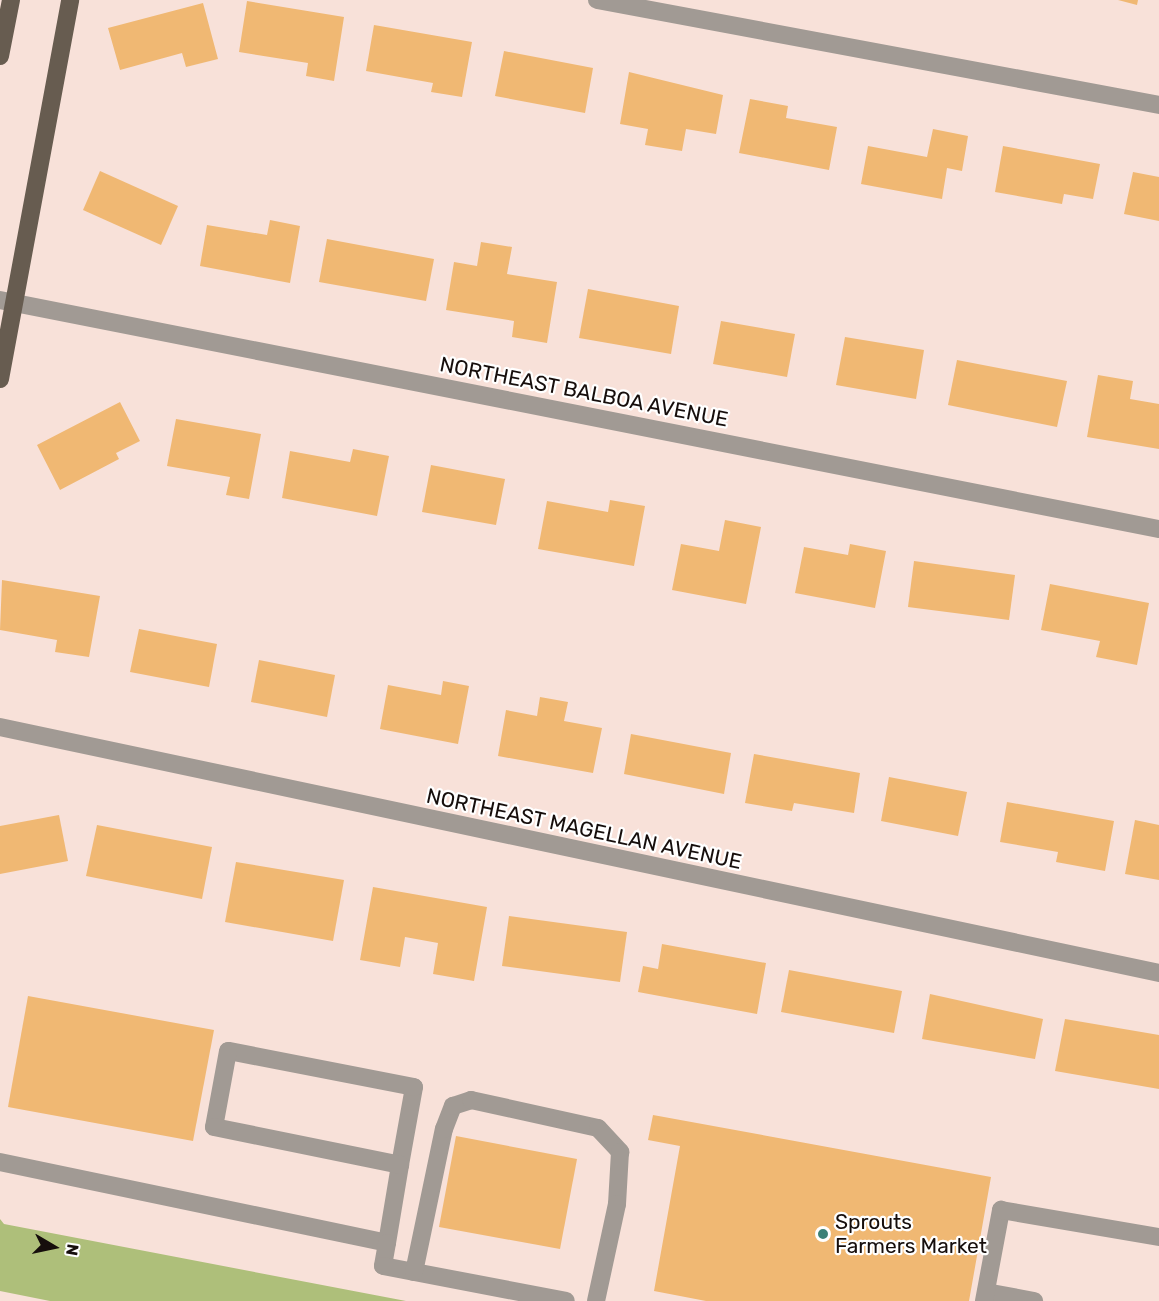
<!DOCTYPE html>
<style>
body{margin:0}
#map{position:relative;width:1159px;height:1301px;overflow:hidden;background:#f8e1d9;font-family:Rubik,sans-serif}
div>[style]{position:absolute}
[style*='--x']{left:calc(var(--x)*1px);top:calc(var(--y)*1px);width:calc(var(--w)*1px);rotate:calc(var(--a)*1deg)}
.green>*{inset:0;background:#aebf7a}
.building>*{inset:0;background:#f0b873}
.minor>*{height:18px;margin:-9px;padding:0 9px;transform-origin:9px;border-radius:9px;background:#a19a94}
.major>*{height:18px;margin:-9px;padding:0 9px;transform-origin:9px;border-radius:9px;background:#675c50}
.dots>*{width:16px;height:16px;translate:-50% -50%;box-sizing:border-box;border:3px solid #fff;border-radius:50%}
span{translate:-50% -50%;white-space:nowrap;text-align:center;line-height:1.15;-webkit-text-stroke:4.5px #fff;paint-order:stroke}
.street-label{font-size:21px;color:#160e0c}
.poi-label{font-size:21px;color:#160e0c}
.left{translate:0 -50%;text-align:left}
.north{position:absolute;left:24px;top:1217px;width:60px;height:60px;-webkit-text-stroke:4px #fff;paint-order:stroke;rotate:99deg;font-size:16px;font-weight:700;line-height:24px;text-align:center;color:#160e0c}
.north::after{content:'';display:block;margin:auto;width:21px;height:27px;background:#160e0c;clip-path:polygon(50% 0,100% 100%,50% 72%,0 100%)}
</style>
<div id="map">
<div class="green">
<div style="clip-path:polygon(0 1219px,4px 1224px,406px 1301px,50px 1301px,0 1291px)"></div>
</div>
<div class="building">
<div style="clip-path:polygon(1118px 0,1138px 0,1137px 5px)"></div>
<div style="clip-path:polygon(247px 1px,344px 17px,334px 81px,306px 76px,308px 63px,239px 52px)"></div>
<div style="clip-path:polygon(203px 3px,218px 59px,186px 67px,182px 53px,120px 70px,108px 28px)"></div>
<div style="clip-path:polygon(374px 25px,472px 42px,462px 97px,431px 92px,433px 83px,366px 71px)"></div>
<div style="clip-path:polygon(504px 51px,593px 68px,585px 113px,495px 96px)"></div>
<div style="clip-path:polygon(629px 72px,723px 95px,716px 134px,686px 129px,682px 151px,645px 145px,648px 129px,620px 124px)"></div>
<div style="clip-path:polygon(750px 99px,788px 106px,786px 118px,837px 127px,829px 170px,739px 153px)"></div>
<div style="clip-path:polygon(933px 129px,968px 136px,962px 171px,947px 168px,942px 199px,861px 184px,868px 146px,927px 157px)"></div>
<div style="clip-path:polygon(1003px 146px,1100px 164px,1093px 199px,1064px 194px,1062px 204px,995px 192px)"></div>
<div style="clip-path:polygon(100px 171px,178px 206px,161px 245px,83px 210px)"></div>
<div style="clip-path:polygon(1133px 172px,1159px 177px,1159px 221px,1124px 214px)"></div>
<div style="clip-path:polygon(270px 220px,300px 226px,290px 283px,200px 266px,207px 225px,267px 235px)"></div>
<div style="clip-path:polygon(327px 239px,434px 259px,426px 301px,319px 282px)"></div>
<div style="clip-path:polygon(481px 242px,512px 247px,507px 274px,557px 282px,547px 343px,512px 337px,514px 321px,446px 310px,454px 262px,477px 266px)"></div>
<div style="clip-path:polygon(588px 289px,679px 306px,671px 354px,579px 338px)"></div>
<div style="clip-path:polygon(721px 321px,795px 334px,787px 377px,713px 364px)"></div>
<div style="clip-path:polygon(845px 337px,924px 350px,916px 399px,836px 385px)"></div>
<div style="clip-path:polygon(957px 360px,1067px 381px,1057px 427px,948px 405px)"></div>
<div style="clip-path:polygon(1098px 375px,1133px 381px,1130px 399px,1159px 404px,1159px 449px,1087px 437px)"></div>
<div style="clip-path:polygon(120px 402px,140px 441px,116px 453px,119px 459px,60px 490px,37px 445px)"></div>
<div style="clip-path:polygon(176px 419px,261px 434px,249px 499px,226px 495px,230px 477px,167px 466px)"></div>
<div style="clip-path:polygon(353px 449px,389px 456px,377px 516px,282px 498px,290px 451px,350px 462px)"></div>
<div style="clip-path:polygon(431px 465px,505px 479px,496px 525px,422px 512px)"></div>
<div style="clip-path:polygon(610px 500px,645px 506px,634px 566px,538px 549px,547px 501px,608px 512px)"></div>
<div style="clip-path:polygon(725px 520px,761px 527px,746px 604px,672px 590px,681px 544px,719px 551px)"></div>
<div style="clip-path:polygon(850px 544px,886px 551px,875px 608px,795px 593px,804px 547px,848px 555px)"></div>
<div style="clip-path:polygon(914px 561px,1015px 575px,1009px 620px,908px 607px)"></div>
<div style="clip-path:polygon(2px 580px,100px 596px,89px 657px,55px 652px,57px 640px,0 630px)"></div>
<div style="clip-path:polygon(1050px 584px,1149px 603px,1137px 665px,1096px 657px,1100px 641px,1041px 630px)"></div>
<div style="clip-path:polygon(139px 629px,217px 644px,209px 687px,130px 672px)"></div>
<div style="clip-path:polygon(259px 660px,335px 675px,327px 717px,251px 702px)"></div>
<div style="clip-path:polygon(443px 681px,469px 686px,458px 744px,380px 729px,388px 685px,441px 695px)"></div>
<div style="clip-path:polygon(540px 697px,568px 702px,564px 721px,602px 728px,593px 773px,498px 756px,506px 710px,537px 716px)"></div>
<div style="clip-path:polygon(631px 734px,731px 753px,724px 794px,624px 774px)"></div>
<div style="clip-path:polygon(754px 754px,860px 773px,854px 813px,794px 803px,792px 811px,745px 803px)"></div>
<div style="clip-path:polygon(889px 777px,967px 792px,958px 836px,881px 821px)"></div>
<div style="clip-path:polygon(1007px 802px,1114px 821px,1105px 871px,1056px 862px,1058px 852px,1000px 842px)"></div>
<div style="clip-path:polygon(59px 815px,68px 861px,0 874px,0 826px)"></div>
<div style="clip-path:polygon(1135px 820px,1159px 825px,1159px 880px,1125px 874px)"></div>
<div style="clip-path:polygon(97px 825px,212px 847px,202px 899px,86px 876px)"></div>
<div style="clip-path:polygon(236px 862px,344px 880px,333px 941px,225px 922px)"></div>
<div style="clip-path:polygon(373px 887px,487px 907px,474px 981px,433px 974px,438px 943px,405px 937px,400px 967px,360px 960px)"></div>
<div style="clip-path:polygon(509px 916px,627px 932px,620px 982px,502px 966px)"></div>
<div style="clip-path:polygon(662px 944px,766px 963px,757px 1014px,638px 992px,643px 966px,658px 969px)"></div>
<div style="clip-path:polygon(789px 970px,902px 991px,894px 1033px,781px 1012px)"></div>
<div style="clip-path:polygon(930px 994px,1043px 1019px,1035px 1059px,922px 1039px)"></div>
<div style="clip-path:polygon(28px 996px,214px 1030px,193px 1141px,8px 1107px)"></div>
<div style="clip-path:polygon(1065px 1019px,1159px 1035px,1159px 1089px,1055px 1071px)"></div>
<div style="clip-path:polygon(653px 1115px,991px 1177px,969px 1301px,706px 1301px,654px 1291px,680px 1146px,648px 1140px)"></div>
<div style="clip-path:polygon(456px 1136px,577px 1159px,560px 1249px,439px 1227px)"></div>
</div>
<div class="minor">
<div style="--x:597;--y:0;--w:572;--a:10.58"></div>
<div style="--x:0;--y:300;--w:1181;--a:11.18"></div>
<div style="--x:0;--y:727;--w:1185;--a:11.98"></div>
<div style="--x:0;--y:1162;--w:395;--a:11.8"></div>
<div style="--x:387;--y:1243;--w:79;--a:-80.5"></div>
<div style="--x:400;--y:1165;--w:79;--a:-79.8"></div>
<div style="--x:414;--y:1087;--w:189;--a:-169"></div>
<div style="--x:228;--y:1051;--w:77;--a:100.4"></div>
<div style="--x:214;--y:1127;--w:190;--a:11.5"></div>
<div style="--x:387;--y:1243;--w:23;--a:100"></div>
<div style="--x:383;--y:1266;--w:186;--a:10.8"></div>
<div style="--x:414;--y:1272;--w:146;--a:-78.2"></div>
<div style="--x:444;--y:1129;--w:25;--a:-69"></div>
<div style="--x:453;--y:1106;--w:19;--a:-18"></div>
<div style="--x:471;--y:1100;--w:130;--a:12.4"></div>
<div style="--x:598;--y:1128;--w:33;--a:47"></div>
<div style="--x:620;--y:1152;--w:52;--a:93.3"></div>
<div style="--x:617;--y:1204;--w:99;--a:102.2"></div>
<div style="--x:986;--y:1292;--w:49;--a:10.6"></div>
<div style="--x:984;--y:1301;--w:93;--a:-79.4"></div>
<div style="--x:1001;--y:1210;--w:160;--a:9.7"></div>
</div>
<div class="major">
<div style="--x:0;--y:56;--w:57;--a:-78.9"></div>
<div style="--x:0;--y:379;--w:385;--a:-79.5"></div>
</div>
<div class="dots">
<div style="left:823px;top:1234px;background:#3c8177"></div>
</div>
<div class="street-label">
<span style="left:584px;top:392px;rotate:11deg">NORTHEAST BALBOA AVENUE</span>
<span style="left:584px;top:829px;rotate:12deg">NORTHEAST MAGELLAN AVENUE</span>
</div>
<div class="poi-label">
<span class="left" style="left:835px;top:1234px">Sprouts<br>Farmers Market</span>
</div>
<div class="north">N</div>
</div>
